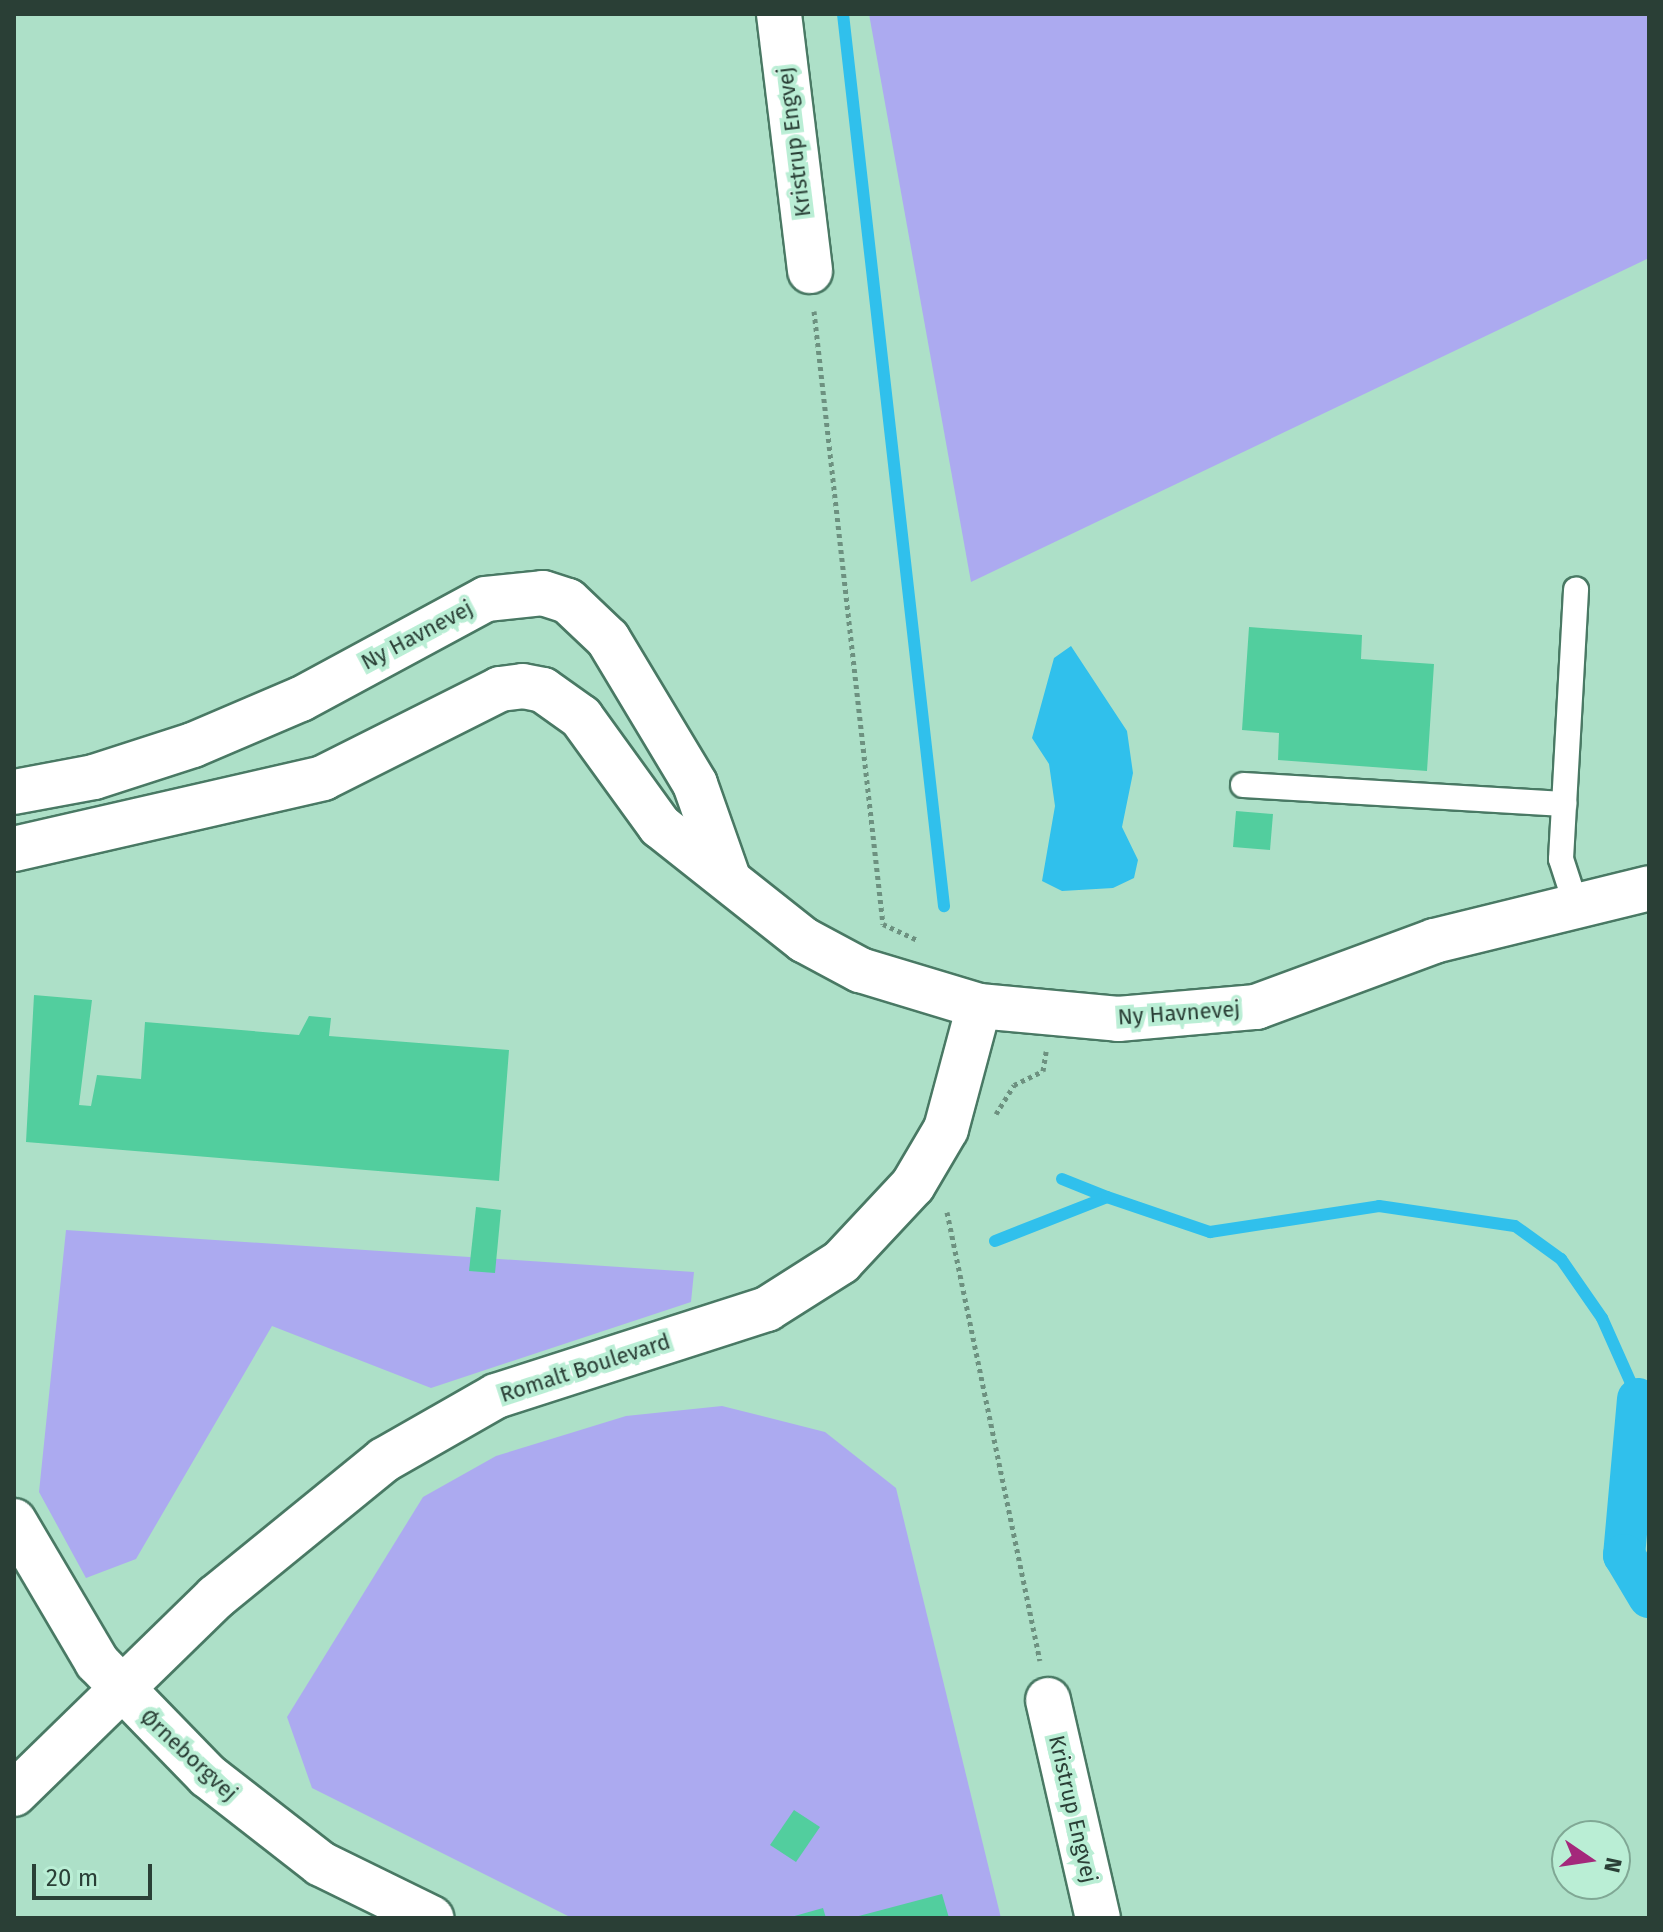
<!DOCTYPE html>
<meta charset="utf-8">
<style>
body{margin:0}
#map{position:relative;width:1663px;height:1932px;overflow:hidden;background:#ade0c8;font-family:"Fira Sans",sans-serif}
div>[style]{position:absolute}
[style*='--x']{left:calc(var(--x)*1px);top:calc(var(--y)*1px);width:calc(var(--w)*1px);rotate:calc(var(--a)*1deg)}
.green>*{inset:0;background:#acaaf0}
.water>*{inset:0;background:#30c0ec}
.stream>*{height:12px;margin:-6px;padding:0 6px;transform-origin:6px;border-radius:6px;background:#30c0ec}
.canal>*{height:42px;margin:-21px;padding:0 21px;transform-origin:21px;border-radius:21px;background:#30c0ec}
.building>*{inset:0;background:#52ce9e}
.path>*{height:5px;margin-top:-2.5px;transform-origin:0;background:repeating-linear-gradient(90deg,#6d9180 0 4px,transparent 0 8px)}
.roads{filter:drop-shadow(2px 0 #497964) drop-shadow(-2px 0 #497964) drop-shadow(0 2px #497964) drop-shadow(0 -2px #497964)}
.service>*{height:24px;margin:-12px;padding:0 12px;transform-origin:12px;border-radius:12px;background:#fff}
.minor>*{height:44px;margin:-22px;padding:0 22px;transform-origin:22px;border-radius:22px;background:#fff}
.tertiary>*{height:44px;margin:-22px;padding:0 22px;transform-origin:22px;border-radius:22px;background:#fff}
span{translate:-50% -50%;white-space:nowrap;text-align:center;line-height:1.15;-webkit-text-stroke:8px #baeed5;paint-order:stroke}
.street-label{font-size:22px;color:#2a3f36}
.frame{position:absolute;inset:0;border:16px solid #2a3f36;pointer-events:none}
.north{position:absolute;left:1551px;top:1820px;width:80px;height:80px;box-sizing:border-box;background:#baeed5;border:2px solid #80a895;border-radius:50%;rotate:103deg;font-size:22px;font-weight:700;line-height:32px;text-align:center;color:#2a3f36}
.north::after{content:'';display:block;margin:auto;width:28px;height:36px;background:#a4287b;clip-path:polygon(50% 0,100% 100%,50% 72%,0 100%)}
.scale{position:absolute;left:32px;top:1864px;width:120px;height:36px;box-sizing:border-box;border:4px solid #2a3f36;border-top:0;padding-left:10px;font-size:24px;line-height:28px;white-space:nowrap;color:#2a3f36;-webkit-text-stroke:6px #baeed5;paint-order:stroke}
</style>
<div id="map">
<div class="green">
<div style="clip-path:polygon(869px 14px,1649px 14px,1649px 258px,971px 582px)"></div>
<div style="clip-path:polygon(66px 1230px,694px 1272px,691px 1302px,431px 1388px,272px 1326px,136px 1559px,86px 1578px,39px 1492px)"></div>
<div style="clip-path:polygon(722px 1406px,825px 1432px,896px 1488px,1001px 1918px,572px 1918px,312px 1788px,287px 1717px,423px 1497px,496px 1456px,626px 1416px)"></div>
</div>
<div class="water">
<div style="clip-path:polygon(1071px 646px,1127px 731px,1133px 773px,1122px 827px,1138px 860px,1134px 878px,1113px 888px,1062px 891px,1042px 881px,1055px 806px,1049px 764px,1032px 738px,1054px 658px)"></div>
</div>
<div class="stream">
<div style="--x:843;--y:14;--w:898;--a:83.54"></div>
<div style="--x:1062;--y:1179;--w:48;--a:21.8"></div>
<div style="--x:995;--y:1241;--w:120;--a:-21.4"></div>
<div style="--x:1107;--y:1197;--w:109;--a:18.8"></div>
<div style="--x:1210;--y:1232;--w:171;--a:-8.7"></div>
<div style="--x:1379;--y:1206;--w:137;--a:8.4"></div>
<div style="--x:1515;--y:1226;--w:57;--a:35.7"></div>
<div style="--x:1561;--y:1259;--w:72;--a:55.2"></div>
<div style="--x:1602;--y:1318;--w:89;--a:66"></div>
</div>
<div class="canal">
<div style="--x:1638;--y:1399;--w:157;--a:95.1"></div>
<div style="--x:1624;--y:1555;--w:49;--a:59.2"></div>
</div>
<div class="building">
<div style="clip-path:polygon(1249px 627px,1362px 635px,1361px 659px,1434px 664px,1427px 771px,1278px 760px,1279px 733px,1242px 730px)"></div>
<div style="clip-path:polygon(1236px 811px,1273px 814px,1270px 850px,1233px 847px)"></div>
<div style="clip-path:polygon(34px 995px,92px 1000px,79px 1105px,91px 1106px,97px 1075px,141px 1079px,145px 1022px,299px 1035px,309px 1016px,331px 1018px,329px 1036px,509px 1050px,499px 1181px,26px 1142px)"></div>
<div style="clip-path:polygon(476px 1207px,501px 1210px,495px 1273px,469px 1271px)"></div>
<div style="clip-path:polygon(794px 1810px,820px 1827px,796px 1862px,770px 1845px)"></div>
<div style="clip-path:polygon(942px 1894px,949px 1918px,855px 1918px,855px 1917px)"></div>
<div style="clip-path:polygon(823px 1908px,826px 1918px,791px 1918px,791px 1917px)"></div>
</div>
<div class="path">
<div style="--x:814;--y:311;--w:617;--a:83.58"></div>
<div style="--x:883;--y:924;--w:38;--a:25"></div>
<div style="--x:996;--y:1114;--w:34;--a:-58"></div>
<div style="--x:1014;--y:1085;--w:32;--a:-26"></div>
<div style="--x:1043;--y:1071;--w:20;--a:-81"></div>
<div style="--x:947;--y:1212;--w:458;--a:78.3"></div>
</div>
<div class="roads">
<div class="service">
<div style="--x:1243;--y:785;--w:322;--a:3.4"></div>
<div style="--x:1575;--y:902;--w:45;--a:-108"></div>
<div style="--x:1561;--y:859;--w:270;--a:-86.8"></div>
</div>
<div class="minor">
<div style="--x:779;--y:14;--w:259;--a:83.1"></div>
<div style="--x:14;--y:1521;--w:164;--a:59.5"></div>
<div style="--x:97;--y:1662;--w:159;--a:45.8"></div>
<div style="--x:208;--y:1776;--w:143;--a:37.9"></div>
<div style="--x:321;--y:1864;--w:123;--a:26.1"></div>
<div style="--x:1048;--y:1700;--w:224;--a:77.1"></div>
</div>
<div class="tertiary">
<div style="--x:14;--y:792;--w:81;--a:-10.6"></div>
<div style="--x:94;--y:777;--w:104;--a:-17.9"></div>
<div style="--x:193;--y:745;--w:117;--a:-23.1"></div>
<div style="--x:301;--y:699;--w:210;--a:-28.4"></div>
<div style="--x:486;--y:599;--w:57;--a:-6"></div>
<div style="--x:543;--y:593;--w:26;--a:18"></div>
<div style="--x:568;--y:601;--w:55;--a:43.5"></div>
<div style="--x:608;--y:639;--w:169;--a:59"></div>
<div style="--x:695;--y:784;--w:96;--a:70.6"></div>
<div style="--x:14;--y:849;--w:317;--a:-12.9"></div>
<div style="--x:323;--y:778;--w:198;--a:-26.7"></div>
<div style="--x:500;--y:689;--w:23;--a:-7"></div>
<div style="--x:523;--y:686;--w:20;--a:11"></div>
<div style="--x:543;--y:690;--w:47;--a:35.4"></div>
<div style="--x:581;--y:717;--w:135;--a:54.1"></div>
<div style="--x:660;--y:826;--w:184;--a:38.4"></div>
<div style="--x:804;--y:940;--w:64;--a:28.2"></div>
<div style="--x:860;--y:970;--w:124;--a:16.8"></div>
<div style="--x:979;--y:1006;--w:140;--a:5.3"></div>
<div style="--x:1118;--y:1019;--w:139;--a:-5"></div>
<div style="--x:1256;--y:1007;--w:190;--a:-20.3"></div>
<div style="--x:1434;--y:941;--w:221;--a:-13.8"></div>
<div style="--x:14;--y:1794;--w:282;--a:-44.3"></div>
<div style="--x:216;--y:1597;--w:217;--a:-39.2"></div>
<div style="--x:384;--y:1460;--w:129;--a:-29.7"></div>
<div style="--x:496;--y:1396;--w:285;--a:-17.8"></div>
<div style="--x:767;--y:1309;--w:88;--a:-32.4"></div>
<div style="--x:841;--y:1262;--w:105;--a:-46.9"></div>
<div style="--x:913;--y:1185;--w:65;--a:-59.5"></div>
<div style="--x:946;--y:1129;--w:127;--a:-75"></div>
</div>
</div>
<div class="street-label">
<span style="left:794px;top:142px;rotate:-97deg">Kristrup Engvej</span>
<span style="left:417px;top:635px;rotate:-28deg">Ny Havnevej</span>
<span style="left:1179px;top:1013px;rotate:-4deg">Ny Havnevej</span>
<span style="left:585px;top:1368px;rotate:-18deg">Romalt Boulevard</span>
<span style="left:189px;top:1755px;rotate:43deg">Ørneborgvej</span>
<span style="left:1073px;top:1809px;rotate:77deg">Kristrup Engvej</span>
</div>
<div class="frame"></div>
<div class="north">N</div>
<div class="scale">20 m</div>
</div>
